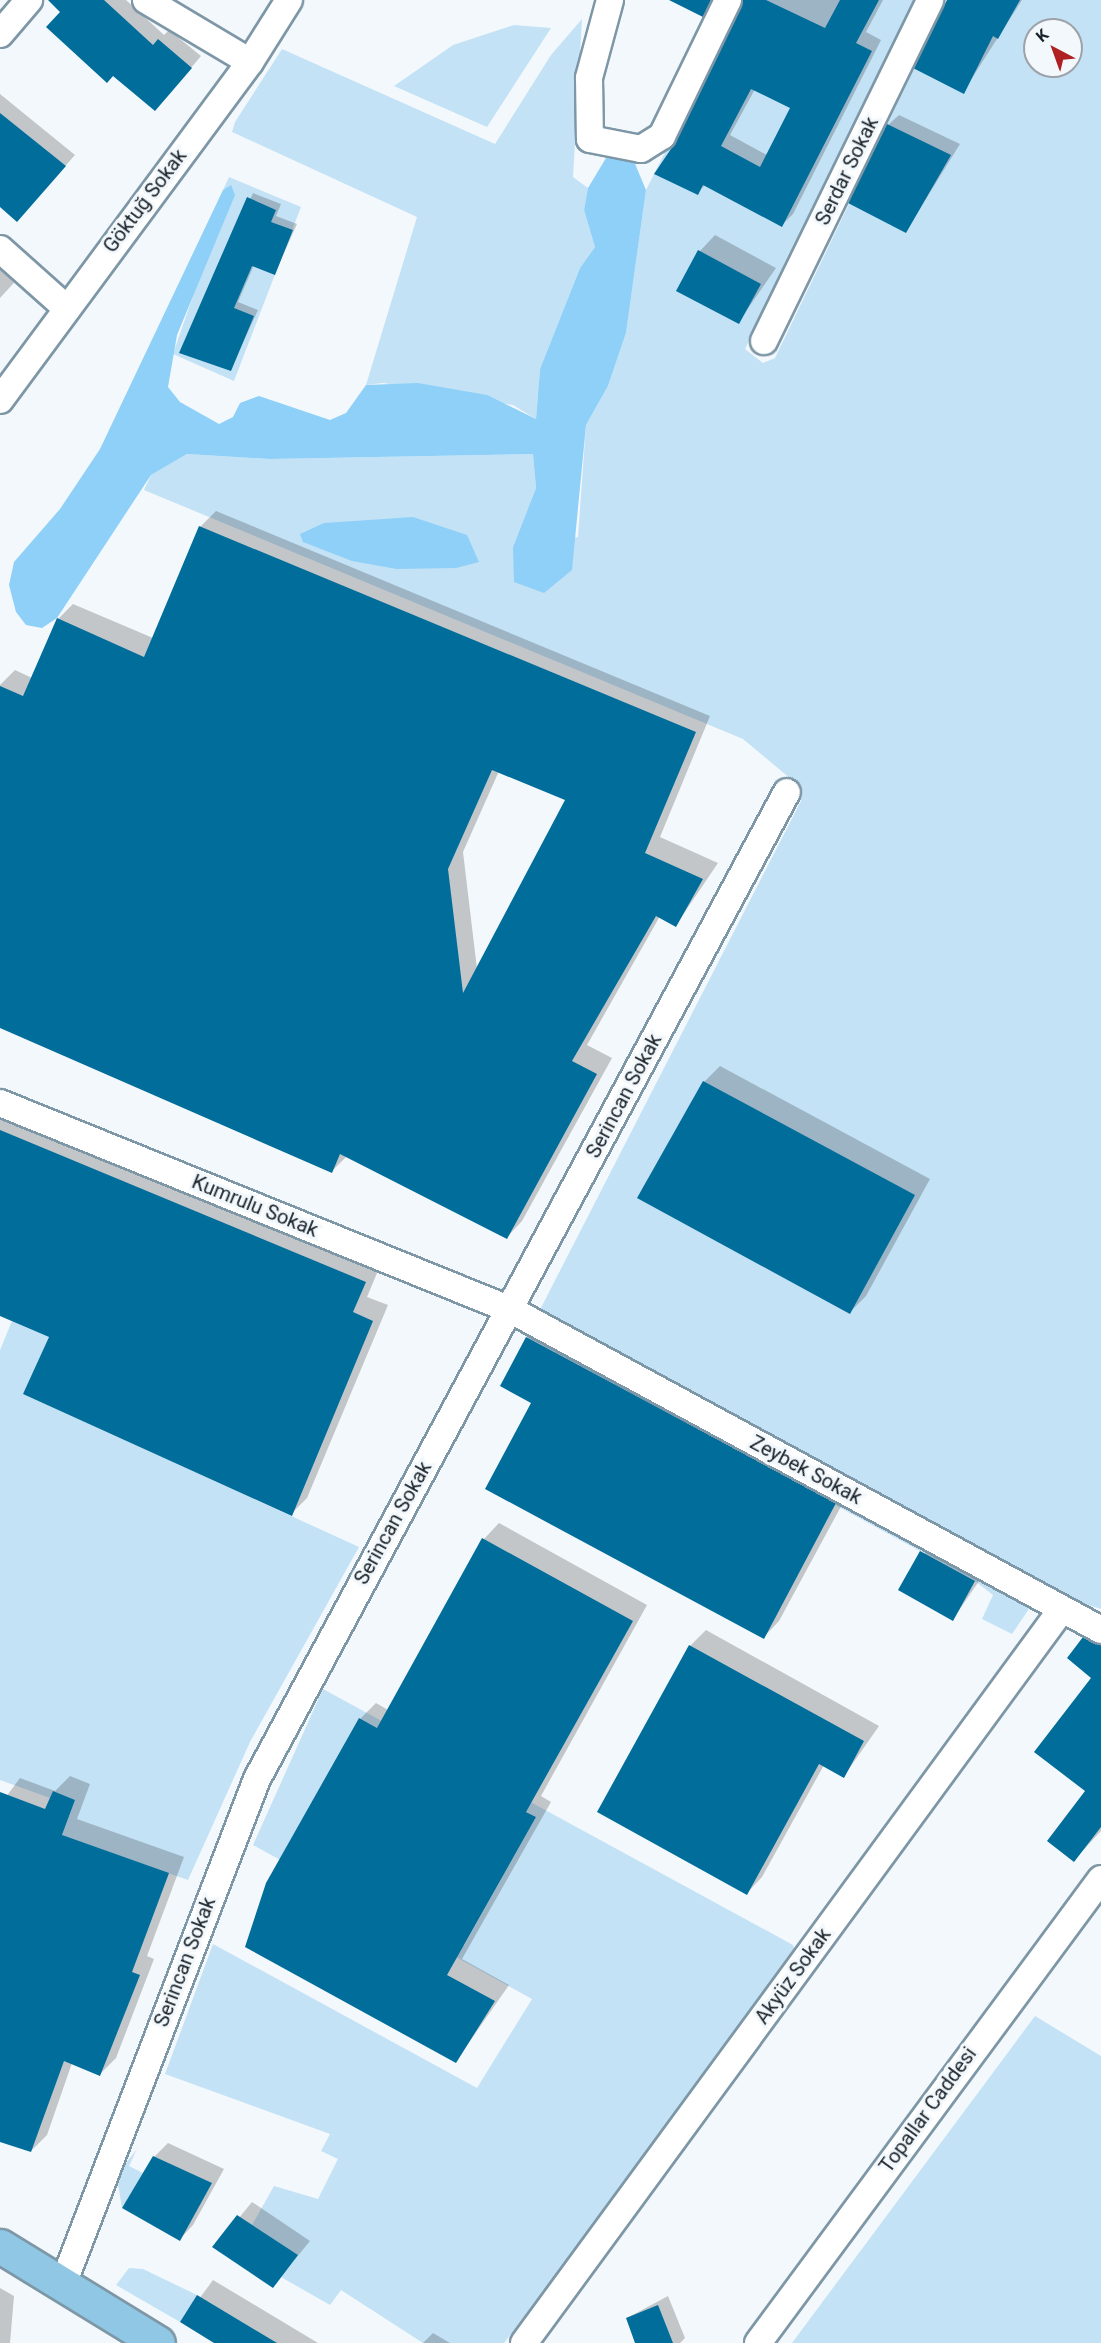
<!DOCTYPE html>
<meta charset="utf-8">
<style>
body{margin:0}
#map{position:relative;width:1101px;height:2343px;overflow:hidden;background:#f3f8fc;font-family:Roboto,sans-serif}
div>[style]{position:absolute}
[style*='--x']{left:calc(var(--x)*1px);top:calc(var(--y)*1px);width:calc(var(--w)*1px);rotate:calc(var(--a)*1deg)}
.green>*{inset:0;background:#c4e2f5}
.forest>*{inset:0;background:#8ed0f7}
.shadow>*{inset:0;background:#0003}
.building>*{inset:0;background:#006d9a}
.roads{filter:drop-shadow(2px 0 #7e97a6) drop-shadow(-2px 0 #7e97a6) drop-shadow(0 2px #7e97a6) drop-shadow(0 -2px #7e97a6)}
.minor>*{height:26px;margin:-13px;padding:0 13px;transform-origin:13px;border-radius:13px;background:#fff}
.primary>*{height:33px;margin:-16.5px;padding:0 16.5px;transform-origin:16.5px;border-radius:16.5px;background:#8fc7e5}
span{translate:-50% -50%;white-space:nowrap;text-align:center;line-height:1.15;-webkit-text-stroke:6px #f3f8fc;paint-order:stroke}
.street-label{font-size:20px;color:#192229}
.north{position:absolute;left:1023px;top:18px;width:60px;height:60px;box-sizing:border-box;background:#f3f8fc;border:2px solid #9ca2a8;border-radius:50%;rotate:319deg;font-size:16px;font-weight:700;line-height:24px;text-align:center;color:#192229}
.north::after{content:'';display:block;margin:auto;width:21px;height:27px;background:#b01f22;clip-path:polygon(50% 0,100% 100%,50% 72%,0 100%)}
</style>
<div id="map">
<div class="green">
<div style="clip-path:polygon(evenodd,742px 0,916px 0,745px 349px,763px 363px,775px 358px,947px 0,1101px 0,1101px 1609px,1050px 1593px,1035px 1600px,1012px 1634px,982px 1619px,993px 1595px,975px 1581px,526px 1337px,801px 801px,797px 784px,743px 739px,144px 490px,151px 475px,187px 454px,270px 459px,533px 454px,536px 488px,513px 547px,578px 537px,586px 425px,608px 386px,626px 333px,646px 190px,742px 0,1035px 30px,1071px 30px,1071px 66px,1035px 66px,1035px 30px)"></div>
<div style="clip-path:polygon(582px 19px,573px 177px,588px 188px,584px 210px,595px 247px,580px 268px,540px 369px,536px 419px,513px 405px,383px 383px,366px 385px,417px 217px,232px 132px,235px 122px,282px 49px,495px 144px,551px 55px)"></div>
<div style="clip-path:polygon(514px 25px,551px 28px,487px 127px,394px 86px,453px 45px)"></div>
<div style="clip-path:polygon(229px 177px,301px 207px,234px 381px,173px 354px,231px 186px,223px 190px)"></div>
<div style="clip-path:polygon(12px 1321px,49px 1337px,24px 1394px,359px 1547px,250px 1742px,188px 1880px,62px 1836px,75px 1800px,53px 1791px,50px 1798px,0 1780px,0 1350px)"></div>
<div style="clip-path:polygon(evenodd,323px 1689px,793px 1945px,796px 1954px,504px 2343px,423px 2343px,341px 2290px,330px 2305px,281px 2277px,298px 2255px,252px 2225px,274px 2186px,318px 2199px,338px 2159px,321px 2151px,330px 2134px,165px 2074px,213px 1944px,477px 2088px,532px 1999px,253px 1845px,323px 1689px,359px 1718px,536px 1817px,464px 1946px,287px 1846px,359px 1718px)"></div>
<div style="clip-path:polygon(1035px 2016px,1101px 2056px,1101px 2343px,792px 2343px)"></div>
<div style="clip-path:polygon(137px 2149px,129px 2166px,143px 2173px,122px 2208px,118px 2184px,123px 2167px)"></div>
<div style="clip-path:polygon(129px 2268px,143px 2269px,197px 2295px,180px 2322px,116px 2285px)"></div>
</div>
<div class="forest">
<div style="clip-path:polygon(609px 153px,633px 159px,646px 190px,626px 333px,608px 386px,586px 425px,572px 570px,544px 593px,514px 582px,513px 547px,536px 488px,533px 454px,270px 459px,187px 454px,151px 475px,57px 618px,42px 628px,26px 625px,16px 612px,9px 585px,14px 562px,60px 509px,100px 449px,223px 190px,231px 185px,235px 195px,177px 335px,168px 387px,180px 402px,219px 424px,233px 417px,240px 403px,259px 396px,330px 420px,346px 413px,366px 385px,418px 383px,487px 395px,536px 419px,540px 369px,580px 268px,595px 247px,584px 210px,588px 188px)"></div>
<div style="clip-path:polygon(413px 517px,467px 535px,479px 562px,456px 568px,397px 569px,352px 561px,303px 542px,300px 534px,324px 523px)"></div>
</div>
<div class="shadow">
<div style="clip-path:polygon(57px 0,126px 0,164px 35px,169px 30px,201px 56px,165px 99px,62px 12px)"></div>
<div style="clip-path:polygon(672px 0,715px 0,703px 15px)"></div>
<div style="clip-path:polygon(evenodd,742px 0,883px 0,866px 32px,881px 40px,793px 214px,782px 225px,705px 185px,697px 193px,677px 143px,742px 0,755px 89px,792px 107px,767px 155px,730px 135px,755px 89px)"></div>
<div style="clip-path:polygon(948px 0,1022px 0,963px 92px)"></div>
<div style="clip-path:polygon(0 94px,75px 155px,27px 209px,0 205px)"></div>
<div style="clip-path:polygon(899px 115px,960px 144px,906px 231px,888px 125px)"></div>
<div style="clip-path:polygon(253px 193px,281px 204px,276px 216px,297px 224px,275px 273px,254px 265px,238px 302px,258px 310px,231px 369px,181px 352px)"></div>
<div style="clip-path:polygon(715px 235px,776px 268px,738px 323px,700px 251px)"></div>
<div style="clip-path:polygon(0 253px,23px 273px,0 298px)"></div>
<div style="clip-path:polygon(evenodd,216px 511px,710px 716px,660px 837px,718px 863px,676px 925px,660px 916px,587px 1045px,612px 1058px,522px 1221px,507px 1237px,347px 1156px,331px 1172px,0 1027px,0 685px,15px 670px,32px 678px,58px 619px,73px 604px,153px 638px,200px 527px,216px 511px,499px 771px,567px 800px,477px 969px,463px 852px,499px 771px)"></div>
<div style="clip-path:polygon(720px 1066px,930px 1179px,866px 1296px,850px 1312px,704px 1082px)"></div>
<div style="clip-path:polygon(0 1108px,380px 1266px,367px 1297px,388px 1305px,307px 1498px,291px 1514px,51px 1336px,0 1315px)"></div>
<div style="clip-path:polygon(543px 1322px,851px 1488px,779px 1621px,764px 1637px,533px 1402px,527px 1338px)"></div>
<div style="clip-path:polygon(499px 1523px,647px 1605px,541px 1796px,551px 1802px,462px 1959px,509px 1985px,456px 2061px,267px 1884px,360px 1719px,376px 1703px,388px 1710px,484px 1539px)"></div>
<div style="clip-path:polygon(937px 1536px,990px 1565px,953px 1619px,900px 1590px)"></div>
<div style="clip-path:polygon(1101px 1621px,1101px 1831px,1074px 1860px,1087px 1791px,1093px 1678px,1084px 1638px)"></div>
<div style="clip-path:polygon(706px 1630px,879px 1726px,844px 1776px,824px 1765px,762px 1877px,747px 1893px,690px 1646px)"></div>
<div style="clip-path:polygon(70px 1776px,90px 1784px,77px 1819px,184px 1857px,147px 1956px,154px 1959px,116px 2058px,100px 2074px,72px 2063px,47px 2135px,31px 2151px,0 2140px,0 1805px,20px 1778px,55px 1791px)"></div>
<div style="clip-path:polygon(168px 2143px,224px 2169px,193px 2225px,180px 2239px,154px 2157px)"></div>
<div style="clip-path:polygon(252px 2202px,310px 2241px,273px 2286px,215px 2247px)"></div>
<div style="clip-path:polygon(213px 2280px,318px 2343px,217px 2343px,182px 2322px)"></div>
<div style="clip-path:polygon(0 2288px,14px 2296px,10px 2343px,0 2343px)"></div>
<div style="clip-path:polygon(668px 2296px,685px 2338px,680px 2343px,637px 2343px,627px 2318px)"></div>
<div style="clip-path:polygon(433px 2333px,450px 2343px,423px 2343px)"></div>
</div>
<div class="building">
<div style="clip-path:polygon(48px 0,104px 0,153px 45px,158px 39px,192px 68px,155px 111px,113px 76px,107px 83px,46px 27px,60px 12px)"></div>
<div style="clip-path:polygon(669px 0,711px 0,703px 17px)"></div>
<div style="clip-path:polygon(evenodd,743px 0,766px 0,825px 28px,840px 0,879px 0,856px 43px,872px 51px,782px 227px,703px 185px,698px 195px,654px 174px,675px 143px,743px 0,751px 89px,790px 108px,760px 167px,721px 146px,751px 89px)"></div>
<div style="clip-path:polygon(947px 0,1020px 0,998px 39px,993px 36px,964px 94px,913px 68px)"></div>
<div style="clip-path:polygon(0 113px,66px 166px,17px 222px,0 207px)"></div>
<div style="clip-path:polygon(887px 124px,951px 155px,906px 233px,848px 203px)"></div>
<div style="clip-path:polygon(247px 197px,276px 210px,271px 222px,293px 230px,275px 275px,252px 266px,234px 308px,254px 316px,231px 371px,179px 353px)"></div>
<div style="clip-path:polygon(698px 250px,761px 284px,739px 324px,676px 291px)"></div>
<div style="clip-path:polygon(evenodd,199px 526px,696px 732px,645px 853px,703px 879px,676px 927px,656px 916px,572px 1061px,597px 1074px,507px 1239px,340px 1154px,332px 1173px,0 1028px,0 686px,23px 696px,57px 618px,144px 657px,199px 526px,492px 770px,565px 800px,463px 993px,448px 869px,492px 770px)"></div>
<div style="clip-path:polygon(703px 1081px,915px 1195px,850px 1314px,637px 1198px)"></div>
<div style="clip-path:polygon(0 1130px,366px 1282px,353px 1312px,373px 1321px,292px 1516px,23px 1394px,49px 1337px,0 1316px)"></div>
<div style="clip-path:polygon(526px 1337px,836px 1503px,764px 1639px,485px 1489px,531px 1403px,500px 1386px)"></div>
<div style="clip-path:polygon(482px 1538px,633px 1621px,526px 1812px,536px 1817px,447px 1975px,495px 2001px,456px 2063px,245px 1947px,266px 1883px,359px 1718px,377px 1728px)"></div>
<div style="clip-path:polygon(920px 1551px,975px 1581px,953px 1621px,898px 1590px)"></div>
<div style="clip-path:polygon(1083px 1637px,1101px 1645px,1101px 1827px,1074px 1862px,1047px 1841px,1085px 1791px,1034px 1752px,1091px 1678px,1067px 1658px)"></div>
<div style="clip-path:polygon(689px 1645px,864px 1741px,844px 1778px,819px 1764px,747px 1895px,597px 1812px)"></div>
<div style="clip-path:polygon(53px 1791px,75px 1800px,62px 1835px,169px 1873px,132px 1972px,140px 1975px,100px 2076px,64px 2061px,31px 2152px,0 2142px,0 1792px,45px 1809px)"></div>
<div style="clip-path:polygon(153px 2156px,212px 2183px,180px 2241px,122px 2208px)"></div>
<div style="clip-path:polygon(237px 2215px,298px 2255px,273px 2288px,212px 2247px)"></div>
<div style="clip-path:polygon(197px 2295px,277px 2343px,214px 2343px,180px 2322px)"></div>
<div style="clip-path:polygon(658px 2305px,673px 2343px,635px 2343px,626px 2318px)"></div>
</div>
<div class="roads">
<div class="minor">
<div style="--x:146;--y:0;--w:121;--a:30.8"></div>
<div style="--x:610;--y:0;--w:81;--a:105.1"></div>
<div style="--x:589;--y:78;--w:61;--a:89.1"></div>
<div style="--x:590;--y:139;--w:52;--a:11.1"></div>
<div style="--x:641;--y:149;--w:25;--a:-32"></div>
<div style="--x:662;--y:136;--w:151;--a:-64.1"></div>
<div style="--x:0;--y:34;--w:45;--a:-49.5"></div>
<div style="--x:0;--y:249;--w:87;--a:41.7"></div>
<div style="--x:764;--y:341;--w:379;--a:-64"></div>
<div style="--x:0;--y:400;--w:420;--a:-53.5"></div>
<div style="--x:250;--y:62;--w:73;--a:-57.8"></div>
<div style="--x:0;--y:1103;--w:551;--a:22.05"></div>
<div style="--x:511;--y:1310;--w:671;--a:28.47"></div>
<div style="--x:63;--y:2284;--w:541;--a:-68.99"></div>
<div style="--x:257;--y:1779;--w:1120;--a:-61.77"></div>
<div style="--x:524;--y:2343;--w:910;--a:-53.76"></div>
<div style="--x:758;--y:2343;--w:577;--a:-53.53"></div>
</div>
<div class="primary">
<div style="--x:0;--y:2246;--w:185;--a:31.5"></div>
</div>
</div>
<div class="street-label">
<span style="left:847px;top:171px;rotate:-64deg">Serdar Sokak</span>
<span style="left:145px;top:201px;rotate:-53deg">Göktuğ Sokak</span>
<span style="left:624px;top:1096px;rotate:-62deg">Serincan Sokak</span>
<span style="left:255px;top:1206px;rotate:22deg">Kumrulu Sokak</span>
<span style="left:806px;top:1470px;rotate:28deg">Zeybek Sokak</span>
<span style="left:393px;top:1523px;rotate:-61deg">Serincan Sokak</span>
<span style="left:185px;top:1962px;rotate:-69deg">Serincan Sokak</span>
<span style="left:793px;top:1976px;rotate:-54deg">Akyüz Sokak</span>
<span style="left:928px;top:2110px;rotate:-54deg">Topallar Caddesi</span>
</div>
<div class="north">K</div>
</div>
